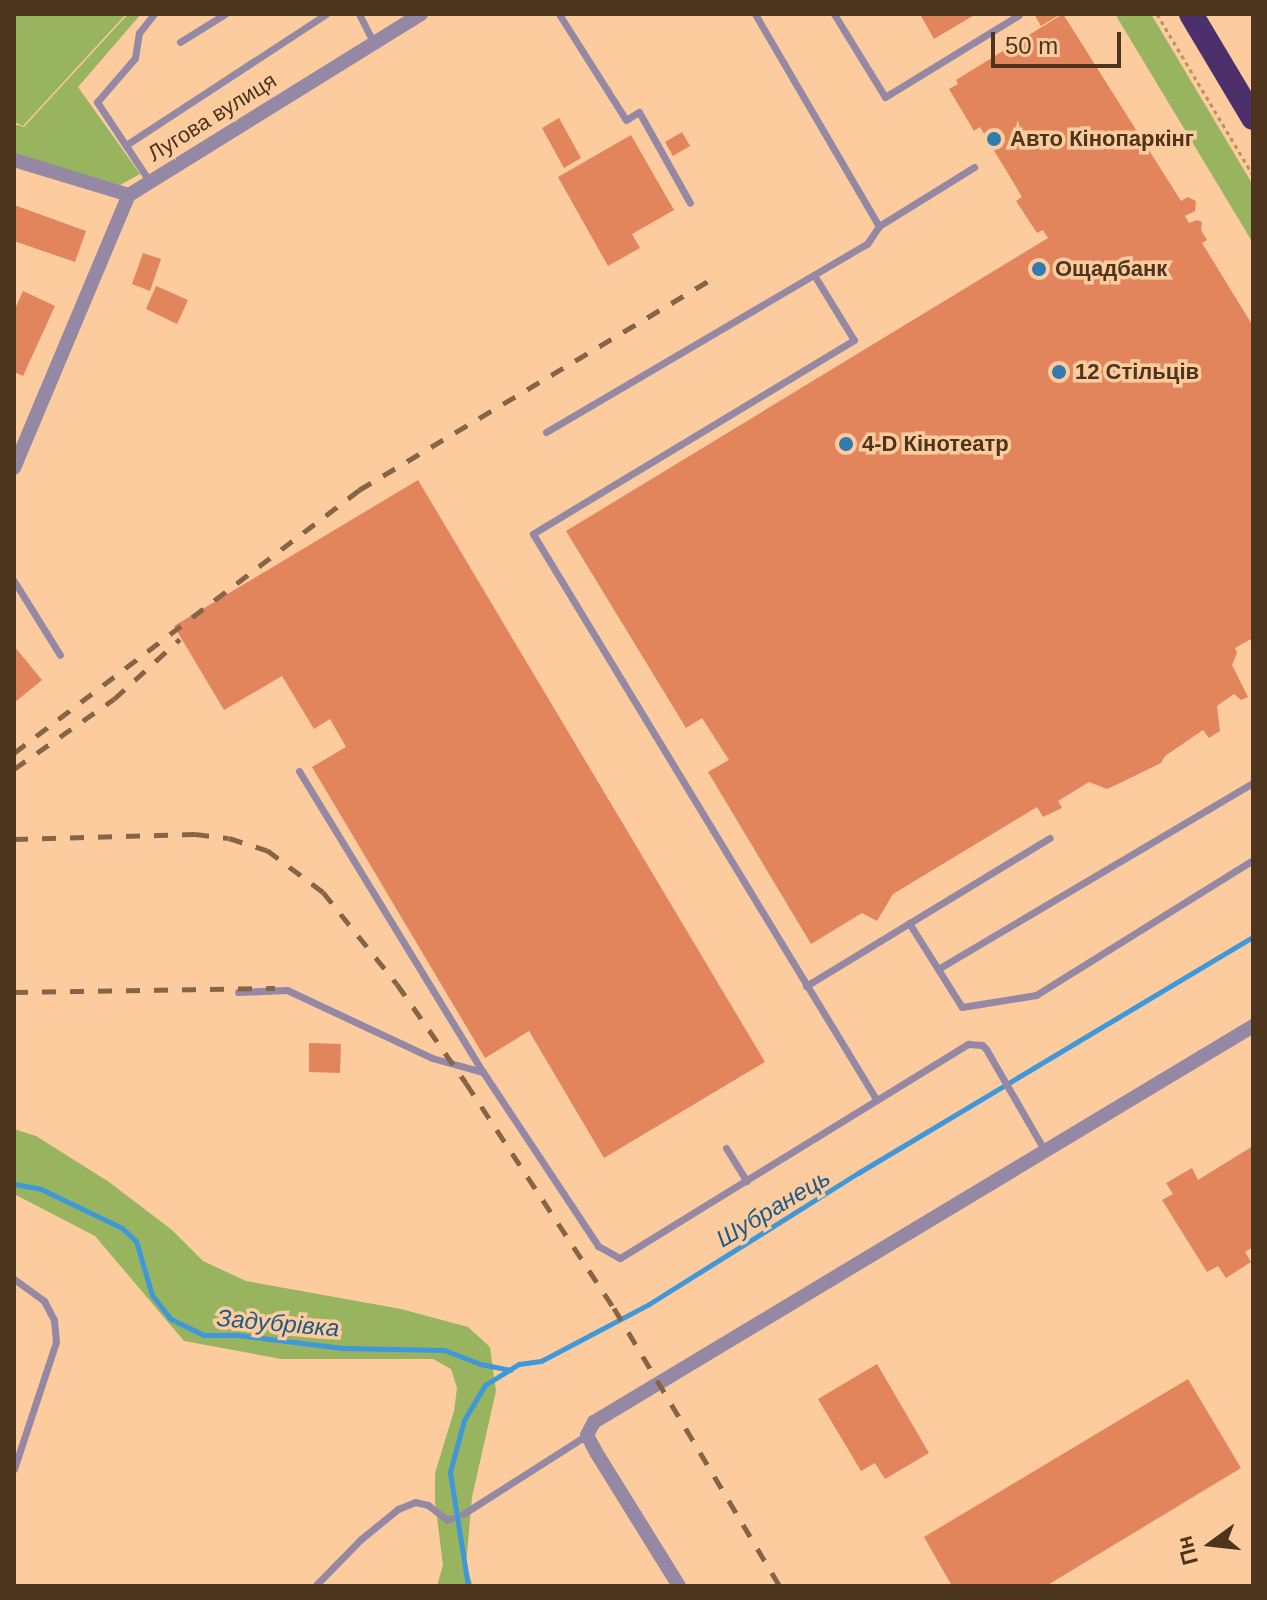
<!DOCTYPE html>
<meta charset="utf-8">
<style>
body{margin:0}
#map{position:relative;width:1267px;height:1600px;overflow:hidden;background:#fccb9e;font-family:Helvetica,sans-serif}
div>[style]{position:absolute}
[style*='--x']{left:calc(var(--x)*1px);top:calc(var(--y)*1px);width:calc(var(--w)*1px);rotate:calc(var(--a)*1deg)}
.green>*{inset:0;background:#99b45f}
.stream>*{height:5px;margin:-2.5px;padding:0 2.5px;transform-origin:2.5px;border-radius:2.5px;background:#3e98d9}
.building>*{inset:0;background:#e3855c}
.path>*{height:3px;margin-top:-1.5px;transform-origin:0;background:repeating-linear-gradient(90deg,#b9916d 0 4px,transparent 0 8px)}
.lane>*{height:7px;margin:-3.5px;padding:0 3.5px;transform-origin:3.5px;border-radius:3.5px;background:#9488a5}
.street>*{height:14px;margin:-7px;padding:0 7px;transform-origin:7px;border-radius:7px;background:#9488a5}
.highway>*{height:24px;margin:-12px;padding:0 12px;transform-origin:12px;border-radius:12px;background:#4c306b}
.rail>*{height:5px;margin-top:-2.5px;transform-origin:0;background:repeating-linear-gradient(90deg,#866547 0 14px,transparent 0 28px)}
.dots>*{width:22px;height:22px;translate:-50% -50%;box-sizing:border-box;border:4px solid #fccb9e;border-radius:50%}
span{translate:-50% -50%;white-space:nowrap;text-align:center;line-height:1.15;-webkit-text-stroke:7px #fccb9e;paint-order:stroke}
.street-label{font-size:22px;color:#4d341d}
.poi-label{font-size:22px;color:#4d341d;font-weight:700}
.left{translate:0 -50%;text-align:left}
.water-label{font-size:24px;color:#1c5b87;font-style:italic}
.frame{position:absolute;inset:0;border:16px solid #4d341d;pointer-events:none}
.north{position:absolute;left:1171px;top:1504px;width:80px;height:80px;-webkit-text-stroke:6px #fccb9e;paint-order:stroke;rotate:255deg;font-size:22px;font-weight:700;line-height:32px;text-align:center;color:#4d341d}
.north::after{content:'';display:block;margin:auto;width:28px;height:36px;background:#4d341d;clip-path:polygon(50% 0,100% 100%,50% 72%,0 100%)}
.scale{position:absolute;left:991px;top:32px;width:130px;height:36px;box-sizing:border-box;border:4px solid #4d341d;border-top:0;padding-left:10px;font-size:24px;line-height:28px;white-space:nowrap;color:#4d341d;-webkit-text-stroke:6px #fccb9e;paint-order:stroke}
</style>
<div id="map">
<div class="green">
<div style="clip-path:polygon(14px 14px,126px 14px,23px 126px,14px 122px)"></div>
<div style="clip-path:polygon(128px 14px,141px 14px,78px 87px,140px 174px,120px 185px,14px 154px,14px 124px,24px 127px)"></div>
<div style="clip-path:polygon(1115px 14px,1151px 14px,1253px 185px,1253px 243px)"></div>
<div style="clip-path:polygon(14px 1129px,36px 1136px,109px 1182px,172px 1230px,203px 1261px,246px 1281px,401px 1309px,468px 1327px,490px 1347px,496px 1391px,472px 1497px,466px 1566px,473px 1586px,437px 1586px,443px 1565px,435px 1502px,435px 1473px,454px 1411px,457px 1388px,451px 1369px,433px 1359px,281px 1359px,184px 1341px,95px 1236px,14px 1194px)"></div>
</div>
<div class="stream">
<div style="--x:14;--y:1184;--w:27;--a:10"></div>
<div style="--x:41;--y:1189;--w:90;--a:25.7"></div>
<div style="--x:122;--y:1228;--w:19;--a:43"></div>
<div style="--x:136;--y:1241;--w:56;--a:73.5"></div>
<div style="--x:152;--y:1295;--w:31;--a:52"></div>
<div style="--x:171;--y:1319;--w:37;--a:26"></div>
<div style="--x:204;--y:1335;--w:33;--a:0"></div>
<div style="--x:237;--y:1335;--w:106;--a:7.1"></div>
<div style="--x:342;--y:1348;--w:102;--a:1.1"></div>
<div style="--x:444;--y:1350;--w:39;--a:21"></div>
<div style="--x:480;--y:1364;--w:31;--a:11"></div>
<div style="--x:468;--y:1586;--w:115;--a:-99"></div>
<div style="--x:450;--y:1472;--w:54;--a:-74.9"></div>
<div style="--x:464;--y:1420;--w:41;--a:-59"></div>
<div style="--x:485;--y:1385;--w:40;--a:-32"></div>
<div style="--x:519;--y:1364;--w:22;--a:-8"></div>
<div style="--x:541;--y:1361;--w:122;--a:-27.8"></div>
<div style="--x:649;--y:1304;--w:247;--a:-32.1"></div>
<div style="--x:858;--y:1173;--w:460;--a:-30.9"></div>
</div>
<div class="building">
<div style="clip-path:polygon(920px 14px,976px 14px,934px 39px)"></div>
<div style="clip-path:polygon(1034px 14px,1061px 14px,1041px 26px)"></div>
<div style="clip-path:polygon(1063px 14px,1181px 201px,1188px 197px,1196px 201px,1195px 211px,1185px 216px,1189px 223px,1197px 220px,1202px 222px,1201px 230px,1207px 240px,1202px 243px,1253px 326px,1253px 638px,1235px 648px,1237px 653px,1232px 665px,1248px 697px,1241px 700px,1234px 694px,1217px 706px,1220px 731px,1209px 738px,1203px 730px,1165px 756px,1161px 763px,1120px 783px,1107px 789px,1089px 782px,1058px 801px,1062px 808px,1043px 817px,1037px 807px,893px 894px,877px 921px,862px 913px,811px 944px,708px 772px,729px 760px,702px 718px,686px 728px,566px 531px,1048px 238px,1043px 230px,1037px 233px,1016px 201px,1022px 197px,980px 127px,974px 131px,949px 89px,958px 84px,956px 80px)"></div>
<div style="clip-path:polygon(559px 118px,581px 158px,564px 168px,542px 128px)"></div>
<div style="clip-path:polygon(682px 132px,690px 146px,673px 156px,665px 142px)"></div>
<div style="clip-path:polygon(631px 135px,674px 210px,632px 234px,640px 248px,608px 266px,558px 177px)"></div>
<div style="clip-path:polygon(14px 205px,86px 231px,75px 262px,14px 241px)"></div>
<div style="clip-path:polygon(143px 253px,161px 259px,150px 291px,132px 284px)"></div>
<div style="clip-path:polygon(156px 286px,188px 300px,177px 324px,146px 309px)"></div>
<div style="clip-path:polygon(23px 291px,55px 306px,23px 376px,14px 372px,14px 311px)"></div>
<div style="clip-path:polygon(418px 480px,765px 1062px,604px 1158px,529px 1031px,485px 1058px,312px 767px,346px 747px,330px 719px,314px 729px,282px 676px,224px 710px,174px 626px)"></div>
<div style="clip-path:polygon(14px 646px,42px 680px,14px 703px)"></div>
<div style="clip-path:polygon(309px 1043px,341px 1044px,340px 1073px,309px 1072px)"></div>
<div style="clip-path:polygon(1253px 1146px,1253px 1247px,1245px 1252px,1251px 1262px,1226px 1278px,1218px 1266px,1207px 1272px,1162px 1200px,1173px 1194px,1166px 1183px,1192px 1168px,1198px 1180px)"></div>
<div style="clip-path:polygon(877px 1364px,929px 1453px,885px 1479px,875px 1463px,861px 1471px,818px 1399px)"></div>
<div style="clip-path:polygon(1188px 1379px,1241px 1468px,1046px 1586px,952px 1586px,924px 1537px)"></div>
</div>
<div class="path">
<div style="--x:1157;--y:14;--w:187;--a:59.2"></div>
</div>
<div class="lane">
<div style="--x:359;--y:14;--w:33;--a:63"></div>
<div style="--x:559;--y:14;--w:125;--a:57.7"></div>
<div style="--x:626;--y:120;--w:15;--a:-32"></div>
<div style="--x:639;--y:112;--w:104;--a:60.7"></div>
<div style="--x:755;--y:14;--w:246;--a:59.7"></div>
<div style="--x:879;--y:226;--w:112;--a:-31.8"></div>
<div style="--x:834;--y:14;--w:97;--a:58.4"></div>
<div style="--x:885;--y:97;--w:157;--a:-31.5"></div>
<div style="--x:180;--y:42;--w:53;--a:-31.9"></div>
<div style="--x:126;--y:145;--w:239;--a:-33.2"></div>
<div style="--x:150;--y:182;--w:96;--a:-123.5"></div>
<div style="--x:97;--y:102;--w:58;--a:-49.2"></div>
<div style="--x:135;--y:58;--w:25;--a:-81"></div>
<div style="--x:139;--y:33;--w:24;--a:-52"></div>
<div style="--x:814;--y:275;--w:76;--a:58.4"></div>
<div style="--x:854;--y:340;--w:375;--a:148.9"></div>
<div style="--x:533;--y:534;--w:661;--a:58.74"></div>
<div style="--x:546;--y:432;--w:372;--a:-30.4"></div>
<div style="--x:867;--y:244;--w:22;--a:-56"></div>
<div style="--x:14;--y:581;--w:87;--a:58.1"></div>
<div style="--x:299;--y:771;--w:353;--a:58.6"></div>
<div style="--x:483;--y:1072;--w:209;--a:56.5"></div>
<div style="--x:598;--y:1246;--w:25;--a:29"></div>
<div style="--x:620;--y:1258;--w:409;--a:-31.6"></div>
<div style="--x:968;--y:1044;--w:14;--a:4"></div>
<div style="--x:982;--y:1045;--w:6;--a:45"></div>
<div style="--x:986;--y:1049;--w:118;--a:60"></div>
<div style="--x:909;--y:923;--w:99;--a:57.8"></div>
<div style="--x:962;--y:1007;--w:75;--a:-9.2"></div>
<div style="--x:1036;--y:995;--w:256;--a:-31.9"></div>
<div style="--x:938;--y:969;--w:366;--a:-30.6"></div>
<div style="--x:806;--y:986;--w:285;--a:-31.3"></div>
<div style="--x:238;--y:992;--w:49;--a:-2.3"></div>
<div style="--x:287;--y:990;--w:160;--a:25.1"></div>
<div style="--x:432;--y:1058;--w:53;--a:15.4"></div>
<div style="--x:726;--y:1148;--w:39;--a:58"></div>
<div style="--x:14;--y:1279;--w:37;--a:36"></div>
<div style="--x:44;--y:1301;--w:21;--a:62"></div>
<div style="--x:54;--y:1320;--w:22;--a:85"></div>
<div style="--x:56;--y:1342;--w:134;--a:108.3"></div>
<div style="--x:463;--y:1514;--w:147;--a:-32.5"></div>
<div style="--x:315;--y:1586;--w:66;--a:-45.6"></div>
<div style="--x:361;--y:1539;--w:48;--a:-39"></div>
<div style="--x:398;--y:1509;--w:18;--a:-22"></div>
<div style="--x:415;--y:1502;--w:13;--a:13"></div>
<div style="--x:428;--y:1505;--w:24;--a:38"></div>
<div style="--x:447;--y:1520;--w:5;--a:-22"></div>
</div>
<div class="street">
<div style="--x:14;--y:160;--w:120;--a:16.9"></div>
<div style="--x:129;--y:195;--w:344;--a:-31.8"></div>
<div style="--x:14;--y:468;--w:296;--a:-67.2"></div>
<div style="--x:679;--y:1586;--w:158;--a:-121.8"></div>
<div style="--x:596;--y:1452;--w:19;--a:-118"></div>
<div style="--x:587;--y:1435;--w:15;--a:-62"></div>
<div style="--x:594;--y:1422;--w:769;--a:-31"></div>
</div>
<div class="highway">
<div style="--x:1191;--y:14;--w:121;--a:59.2"></div>
</div>
<div class="rail">
<div style="--x:14;--y:753;--w:434;--a:-37.3"></div>
<div style="--x:359;--y:490;--w:407;--a:-30.9"></div>
<div style="--x:14;--y:769;--w:122;--a:-35"></div>
<div style="--x:114;--y:699;--w:89;--a:-42.3"></div>
<div style="--x:14;--y:839;--w:181;--a:-1.6"></div>
<div style="--x:195;--y:834;--w:34;--a:7"></div>
<div style="--x:229;--y:838;--w:40;--a:18"></div>
<div style="--x:267;--y:850;--w:70;--a:36.9"></div>
<div style="--x:323;--y:892;--w:118;--a:51.2"></div>
<div style="--x:397;--y:984;--w:121;--a:55.1"></div>
<div style="--x:466;--y:1083;--w:269;--a:56.7"></div>
<div style="--x:614;--y:1308;--w:324;--a:59.2"></div>
<div style="--x:14;--y:992;--w:261;--a:-0.9"></div>
</div>
<div class="dots">
<div style="left:994px;top:139px;background:#337aaf"></div>
<div style="left:1039px;top:269px;background:#337aaf"></div>
<div style="left:1059px;top:372px;background:#337aaf"></div>
<div style="left:846px;top:444px;background:#337aaf"></div>
</div>
<div class="street-label">
<span style="left:212px;top:117px;rotate:-32deg">Лугова вулиця</span>
</div>
<div class="poi-label">
<span class="left" style="left:1010px;top:139px">Авто Кінопаркінг</span>
<span class="left" style="left:1055px;top:269px">Ощадбанк</span>
<span class="left" style="left:1075px;top:372px">12 Стільців</span>
<span class="left" style="left:862px;top:444px">4-D Кінотеатр</span>
</div>
<div class="water-label">
<span style="left:773px;top:1208px;rotate:-31deg">Шубранець</span>
<span style="left:278px;top:1323px;rotate:5deg">Задубрівка</span>
</div>
<div class="frame"></div>
<div class="north">Пн</div>
<div class="scale">50 m</div>
</div>
